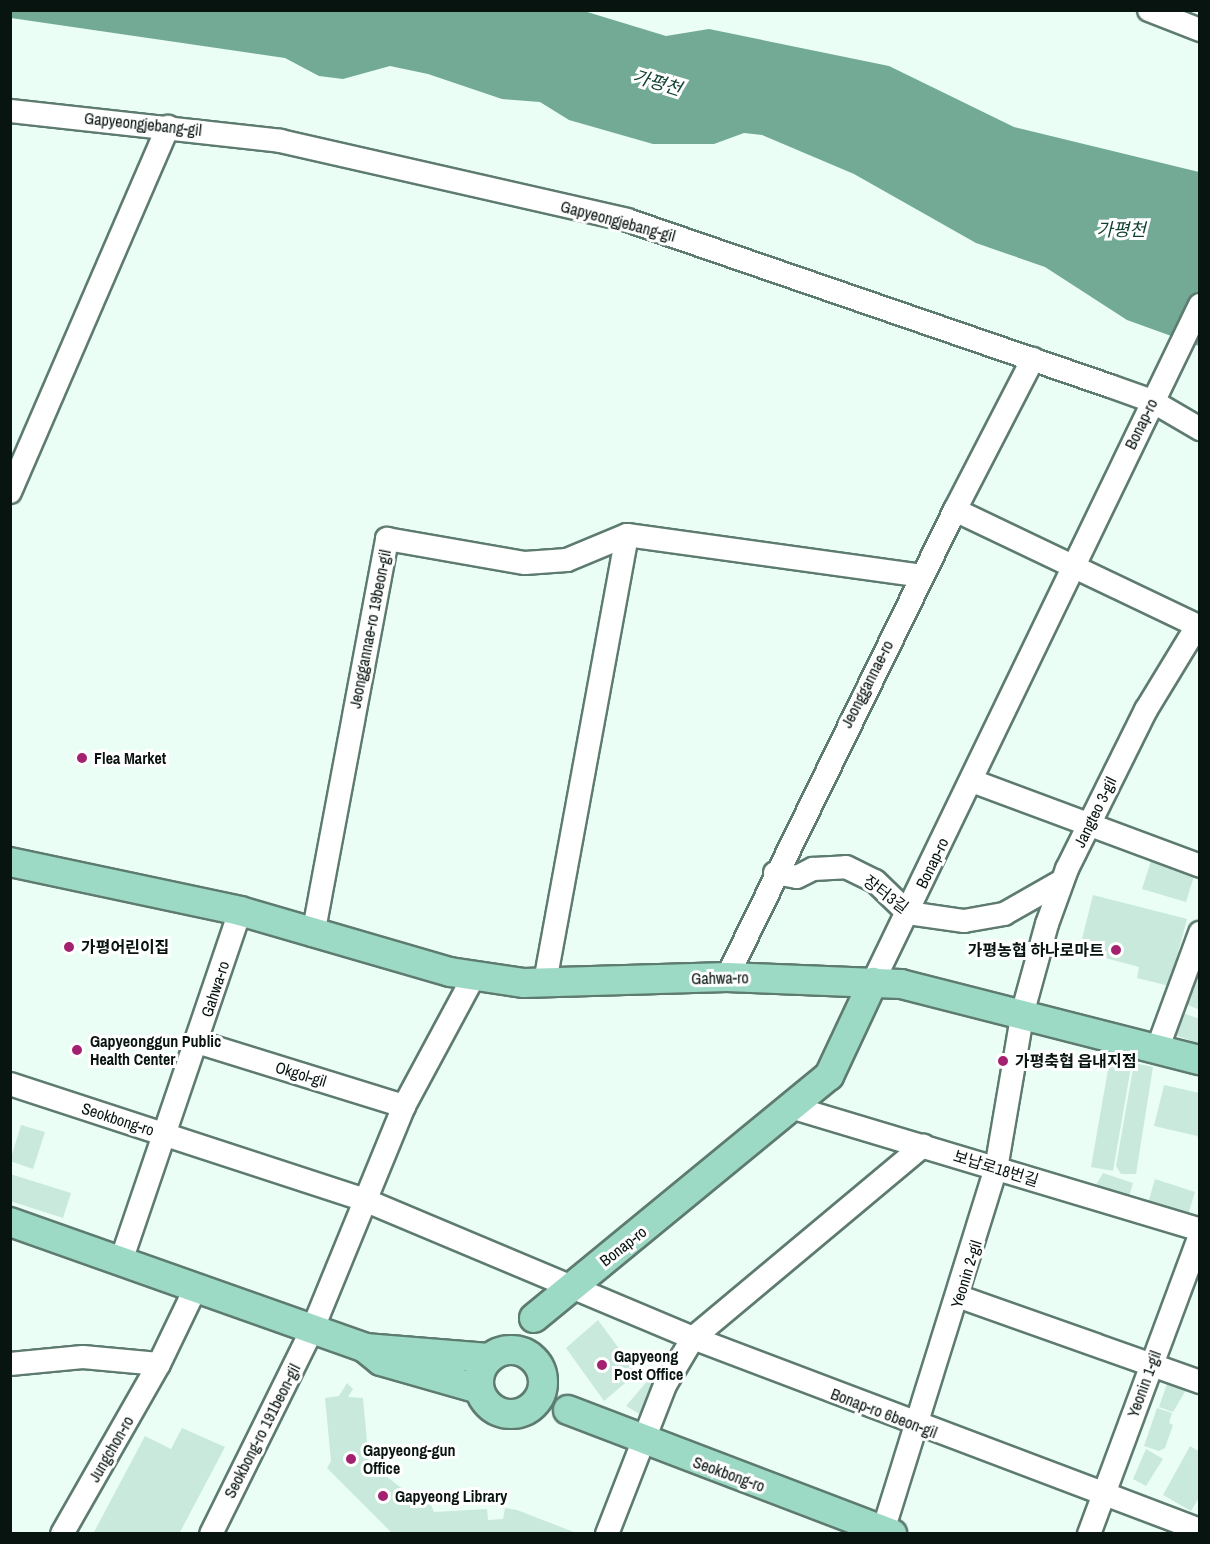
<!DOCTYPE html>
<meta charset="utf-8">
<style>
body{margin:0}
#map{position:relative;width:1210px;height:1544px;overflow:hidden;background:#eafef6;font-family:"Archivo Narrow","Noto Sans KR",sans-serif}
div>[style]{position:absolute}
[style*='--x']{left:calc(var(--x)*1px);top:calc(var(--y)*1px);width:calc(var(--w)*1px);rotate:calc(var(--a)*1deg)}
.water>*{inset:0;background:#72aa95}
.building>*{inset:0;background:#c9e9dc}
.roads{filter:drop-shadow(2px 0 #5e7b70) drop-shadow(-2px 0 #5e7b70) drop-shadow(0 2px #5e7b70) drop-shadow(0 -2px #5e7b70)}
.minor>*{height:22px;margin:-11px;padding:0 11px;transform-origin:11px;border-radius:11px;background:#fff}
.major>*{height:28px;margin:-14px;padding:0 14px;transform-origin:14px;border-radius:14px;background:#9ddac6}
.major>.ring{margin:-14px;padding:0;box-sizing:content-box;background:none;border:28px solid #9ddac6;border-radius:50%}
.dots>*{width:16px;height:16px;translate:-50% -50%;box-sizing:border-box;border:3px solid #fff;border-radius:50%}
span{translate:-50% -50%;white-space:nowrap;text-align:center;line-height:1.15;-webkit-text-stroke:6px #fff;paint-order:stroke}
.street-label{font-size:16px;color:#081410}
.poi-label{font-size:16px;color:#081410;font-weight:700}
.left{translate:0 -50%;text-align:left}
.right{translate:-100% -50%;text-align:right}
.water-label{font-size:18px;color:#114233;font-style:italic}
.frame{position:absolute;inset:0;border:12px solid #081410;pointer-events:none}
</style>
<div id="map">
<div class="water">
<div style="clip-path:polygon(10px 11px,584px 11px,666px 36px,709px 29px,889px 66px,1014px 127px,1199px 172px,1199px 346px,1127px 320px,1045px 267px,976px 243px,854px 174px,762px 135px,744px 133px,714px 144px,653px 144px,569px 120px,540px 102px,502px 99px,428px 74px,390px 66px,343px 79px,319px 76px,285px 58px,11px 18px)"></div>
</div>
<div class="building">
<div style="clip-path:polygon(1151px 861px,1195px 873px,1186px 902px,1142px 889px)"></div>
<div style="clip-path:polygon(1093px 895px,1187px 919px,1169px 986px,1137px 978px,1139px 967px,1079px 951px)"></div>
<div style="clip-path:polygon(1200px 964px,1200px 1010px,1183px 1003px)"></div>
<div style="clip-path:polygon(1177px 1011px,1200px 1019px,1200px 1044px,1175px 1035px,1171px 1026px)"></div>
<div style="clip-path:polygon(1134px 1063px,1153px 1067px,1136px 1174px,1121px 1174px,1116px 1166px)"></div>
<div style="clip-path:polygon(1109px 1064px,1131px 1067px,1113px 1171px,1091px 1167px)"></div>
<div style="clip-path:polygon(1164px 1085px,1200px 1093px,1200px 1141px,1197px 1136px,1154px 1126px)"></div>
<div style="clip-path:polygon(21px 1125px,45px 1132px,33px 1169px,10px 1161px)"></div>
<div style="clip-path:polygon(1103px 1173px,1133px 1183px,1128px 1200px,1093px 1190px)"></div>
<div style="clip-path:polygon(10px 1174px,71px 1193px,63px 1218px,10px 1201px)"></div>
<div style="clip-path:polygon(1155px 1179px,1195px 1192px,1188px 1215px,1148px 1203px)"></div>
<div style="clip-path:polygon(598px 1320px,637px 1373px,604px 1401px,566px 1348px)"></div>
<div style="clip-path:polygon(649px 1379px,659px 1383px,641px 1415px,626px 1406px)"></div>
<div style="clip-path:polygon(1168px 1381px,1189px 1385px,1173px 1412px,1159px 1407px)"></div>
<div style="clip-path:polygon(347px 1383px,353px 1389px,348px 1397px,363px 1398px,369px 1463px,417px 1500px,430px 1503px,434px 1512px,487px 1509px,488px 1520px,503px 1519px,505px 1508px,517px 1510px,579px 1534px,393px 1534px,327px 1468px,331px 1461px,325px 1398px,339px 1396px)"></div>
<div style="clip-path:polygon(1157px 1408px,1172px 1413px,1169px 1423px,1173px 1425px,1165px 1448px,1159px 1451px,1144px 1446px)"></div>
<div style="clip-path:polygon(182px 1428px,225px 1447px,179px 1534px,93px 1534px,145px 1436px,171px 1449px)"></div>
<div style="clip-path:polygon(1190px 1446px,1200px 1452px,1200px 1496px,1191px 1511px,1163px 1495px)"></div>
<div style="clip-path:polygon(1146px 1449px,1163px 1459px,1146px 1486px,1133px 1479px)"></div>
</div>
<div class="roads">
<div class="minor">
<div style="--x:1149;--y:10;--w:55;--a:21.4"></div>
<div style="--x:10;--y:111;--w:272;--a:6.3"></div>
<div style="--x:280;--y:141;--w:356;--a:12.8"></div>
<div style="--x:627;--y:220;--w:511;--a:18.97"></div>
<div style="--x:1110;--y:386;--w:45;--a:19.7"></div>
<div style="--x:1152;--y:401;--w:56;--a:30.3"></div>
<div style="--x:10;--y:492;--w:398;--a:-66.6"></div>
<div style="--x:955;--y:510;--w:170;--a:-62.7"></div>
<div style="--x:972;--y:781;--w:243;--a:20.4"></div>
<div style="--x:775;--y:873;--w:22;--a:10"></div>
<div style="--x:797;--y:877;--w:18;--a:-27"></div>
<div style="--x:813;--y:869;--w:33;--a:-3"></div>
<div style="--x:846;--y:867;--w:32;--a:26"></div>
<div style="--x:875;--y:881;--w:46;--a:44.1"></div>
<div style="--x:908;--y:913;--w:57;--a:8.1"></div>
<div style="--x:964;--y:921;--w:41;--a:-9.9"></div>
<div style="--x:1004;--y:914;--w:67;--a:-29.6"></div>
<div style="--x:313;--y:935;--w:403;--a:-79.4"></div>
<div style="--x:387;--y:539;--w:140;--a:9.9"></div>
<div style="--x:525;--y:563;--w:42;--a:-4.1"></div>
<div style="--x:567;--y:560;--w:65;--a:-22.6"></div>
<div style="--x:627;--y:535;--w:298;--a:7.9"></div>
<div style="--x:727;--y:977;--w:520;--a:-63.98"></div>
<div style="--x:955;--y:510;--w:272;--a:25.5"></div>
<div style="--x:545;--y:982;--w:454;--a:-79.6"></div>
<div style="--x:873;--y:982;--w:752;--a:-64.22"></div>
<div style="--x:197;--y:1042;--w:217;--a:17.2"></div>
<div style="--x:1157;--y:1050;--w:125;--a:-69.8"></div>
<div style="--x:10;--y:1084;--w:376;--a:18.1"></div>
<div style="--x:367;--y:1201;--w:354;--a:22.8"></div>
<div style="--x:693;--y:1338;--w:542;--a:20.74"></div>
<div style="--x:791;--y:1107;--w:427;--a:16.7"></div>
<div style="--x:121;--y:1261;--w:370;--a:-71.2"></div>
<div style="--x:960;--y:1297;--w:255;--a:19.5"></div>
<div style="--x:10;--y:1364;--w:73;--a:-5.5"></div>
<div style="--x:83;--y:1357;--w:76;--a:5.3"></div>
<div style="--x:159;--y:1364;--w:85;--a:-64.3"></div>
<div style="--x:62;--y:1534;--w:196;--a:-60.3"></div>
<div style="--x:211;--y:1534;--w:230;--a:-63.7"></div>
<div style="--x:313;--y:1328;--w:240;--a:-67.7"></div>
<div style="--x:404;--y:1106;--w:148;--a:-61.7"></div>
<div style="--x:607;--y:1534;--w:160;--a:-68.7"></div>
<div style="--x:665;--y:1385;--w:55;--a:-59.2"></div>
<div style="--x:693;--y:1338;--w:300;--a:-39.9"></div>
<div style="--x:882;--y:1534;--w:382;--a:-72.7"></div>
<div style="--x:996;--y:1169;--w:160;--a:-80.3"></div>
<div style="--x:1023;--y:1011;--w:90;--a:-74.6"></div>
<div style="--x:1047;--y:924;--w:59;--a:-70"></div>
<div style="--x:1067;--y:869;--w:178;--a:-63.6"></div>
<div style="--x:1146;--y:710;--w:98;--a:-58.7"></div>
<div style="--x:1089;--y:1534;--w:319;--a:-69.6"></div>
</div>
<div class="major">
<div style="--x:10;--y:862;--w:235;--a:12"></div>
<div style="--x:240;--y:911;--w:219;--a:16.2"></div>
<div style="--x:450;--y:972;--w:75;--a:8.5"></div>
<div style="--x:524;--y:983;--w:203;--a:-1.7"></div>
<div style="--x:727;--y:977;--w:174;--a:2.3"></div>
<div style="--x:901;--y:984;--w:309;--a:14.3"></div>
<div style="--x:10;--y:1222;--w:377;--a:19.5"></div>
<div style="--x:534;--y:1318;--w:382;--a:-39.4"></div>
<div style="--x:829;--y:1076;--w:104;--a:-64.9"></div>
<div class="ring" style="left:479px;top:1350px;width:36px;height:36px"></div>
<div style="--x:479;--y:1389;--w:102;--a:-164.1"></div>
<div style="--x:381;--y:1361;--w:21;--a:-141"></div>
<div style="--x:365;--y:1348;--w:124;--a:4.6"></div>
<div style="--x:568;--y:1410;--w:347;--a:20.9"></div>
</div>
</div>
<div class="dots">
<div style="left:82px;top:758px;background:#a4216f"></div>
<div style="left:69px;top:947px;background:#a4216f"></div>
<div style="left:1116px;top:950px;background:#a4216f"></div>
<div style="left:77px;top:1050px;background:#a4216f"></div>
<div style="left:1003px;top:1061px;background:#a4216f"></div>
<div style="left:602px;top:1365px;background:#a4216f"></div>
<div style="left:351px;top:1459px;background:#a4216f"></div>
<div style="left:383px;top:1496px;background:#a4216f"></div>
</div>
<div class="street-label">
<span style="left:143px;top:124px;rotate:6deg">Gapyeongjebang-gil</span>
<span style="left:618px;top:221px;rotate:15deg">Gapyeongjebang-gil</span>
<span style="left:1141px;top:424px;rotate:-64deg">Bonap-ro</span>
<span style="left:370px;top:629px;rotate:-79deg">Jeonggannae-ro 19beon-gil</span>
<span style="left:867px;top:684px;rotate:-63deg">Jeonggannae-ro</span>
<span style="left:1095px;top:812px;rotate:-64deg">Jangteo 3-gil</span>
<span style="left:932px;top:863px;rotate:-64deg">Bonap-ro</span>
<span style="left:886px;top:894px;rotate:37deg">장터3길</span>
<span style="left:720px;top:978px;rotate:-1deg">Gahwa-ro</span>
<span style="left:215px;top:989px;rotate:-72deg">Gahwa-ro</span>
<span style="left:301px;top:1074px;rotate:17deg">Okgol-gil</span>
<span style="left:118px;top:1119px;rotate:18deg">Seokbong-ro</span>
<span style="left:996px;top:1168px;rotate:17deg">보납로18번길</span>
<span style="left:623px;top:1246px;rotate:-38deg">Bonap-ro</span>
<span style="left:966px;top:1274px;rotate:-73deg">Yeonin 2-gil</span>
<span style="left:1144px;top:1384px;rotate:-70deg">Yeonin 1-gil</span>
<span style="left:884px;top:1413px;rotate:21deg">Bonap-ro 6beon-gil</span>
<span style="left:262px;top:1431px;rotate:-63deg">Seokbong-ro 191beon-gil</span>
<span style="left:111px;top:1449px;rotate:-60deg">Jungchon-ro</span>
<span style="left:729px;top:1474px;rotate:20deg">Seokbong-ro</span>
</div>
<div class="poi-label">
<span class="left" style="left:94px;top:758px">Flea Market</span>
<span class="left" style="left:81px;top:947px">가평어린이집</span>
<span class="right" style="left:1104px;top:950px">가평농협 하나로마트</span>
<span class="left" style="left:90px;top:1050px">Gapyeonggun Public<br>Health Center</span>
<span class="left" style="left:1015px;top:1061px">가평축협 읍내지점</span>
<span class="left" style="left:614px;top:1365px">Gapyeong<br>Post Office</span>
<span class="left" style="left:363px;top:1459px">Gapyeong-gun<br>Office</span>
<span class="left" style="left:395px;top:1496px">Gapyeong Library</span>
</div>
<div class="water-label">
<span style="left:657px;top:83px;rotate:17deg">가평천</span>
<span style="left:1121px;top:230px">가평천</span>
</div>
<div class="frame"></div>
</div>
